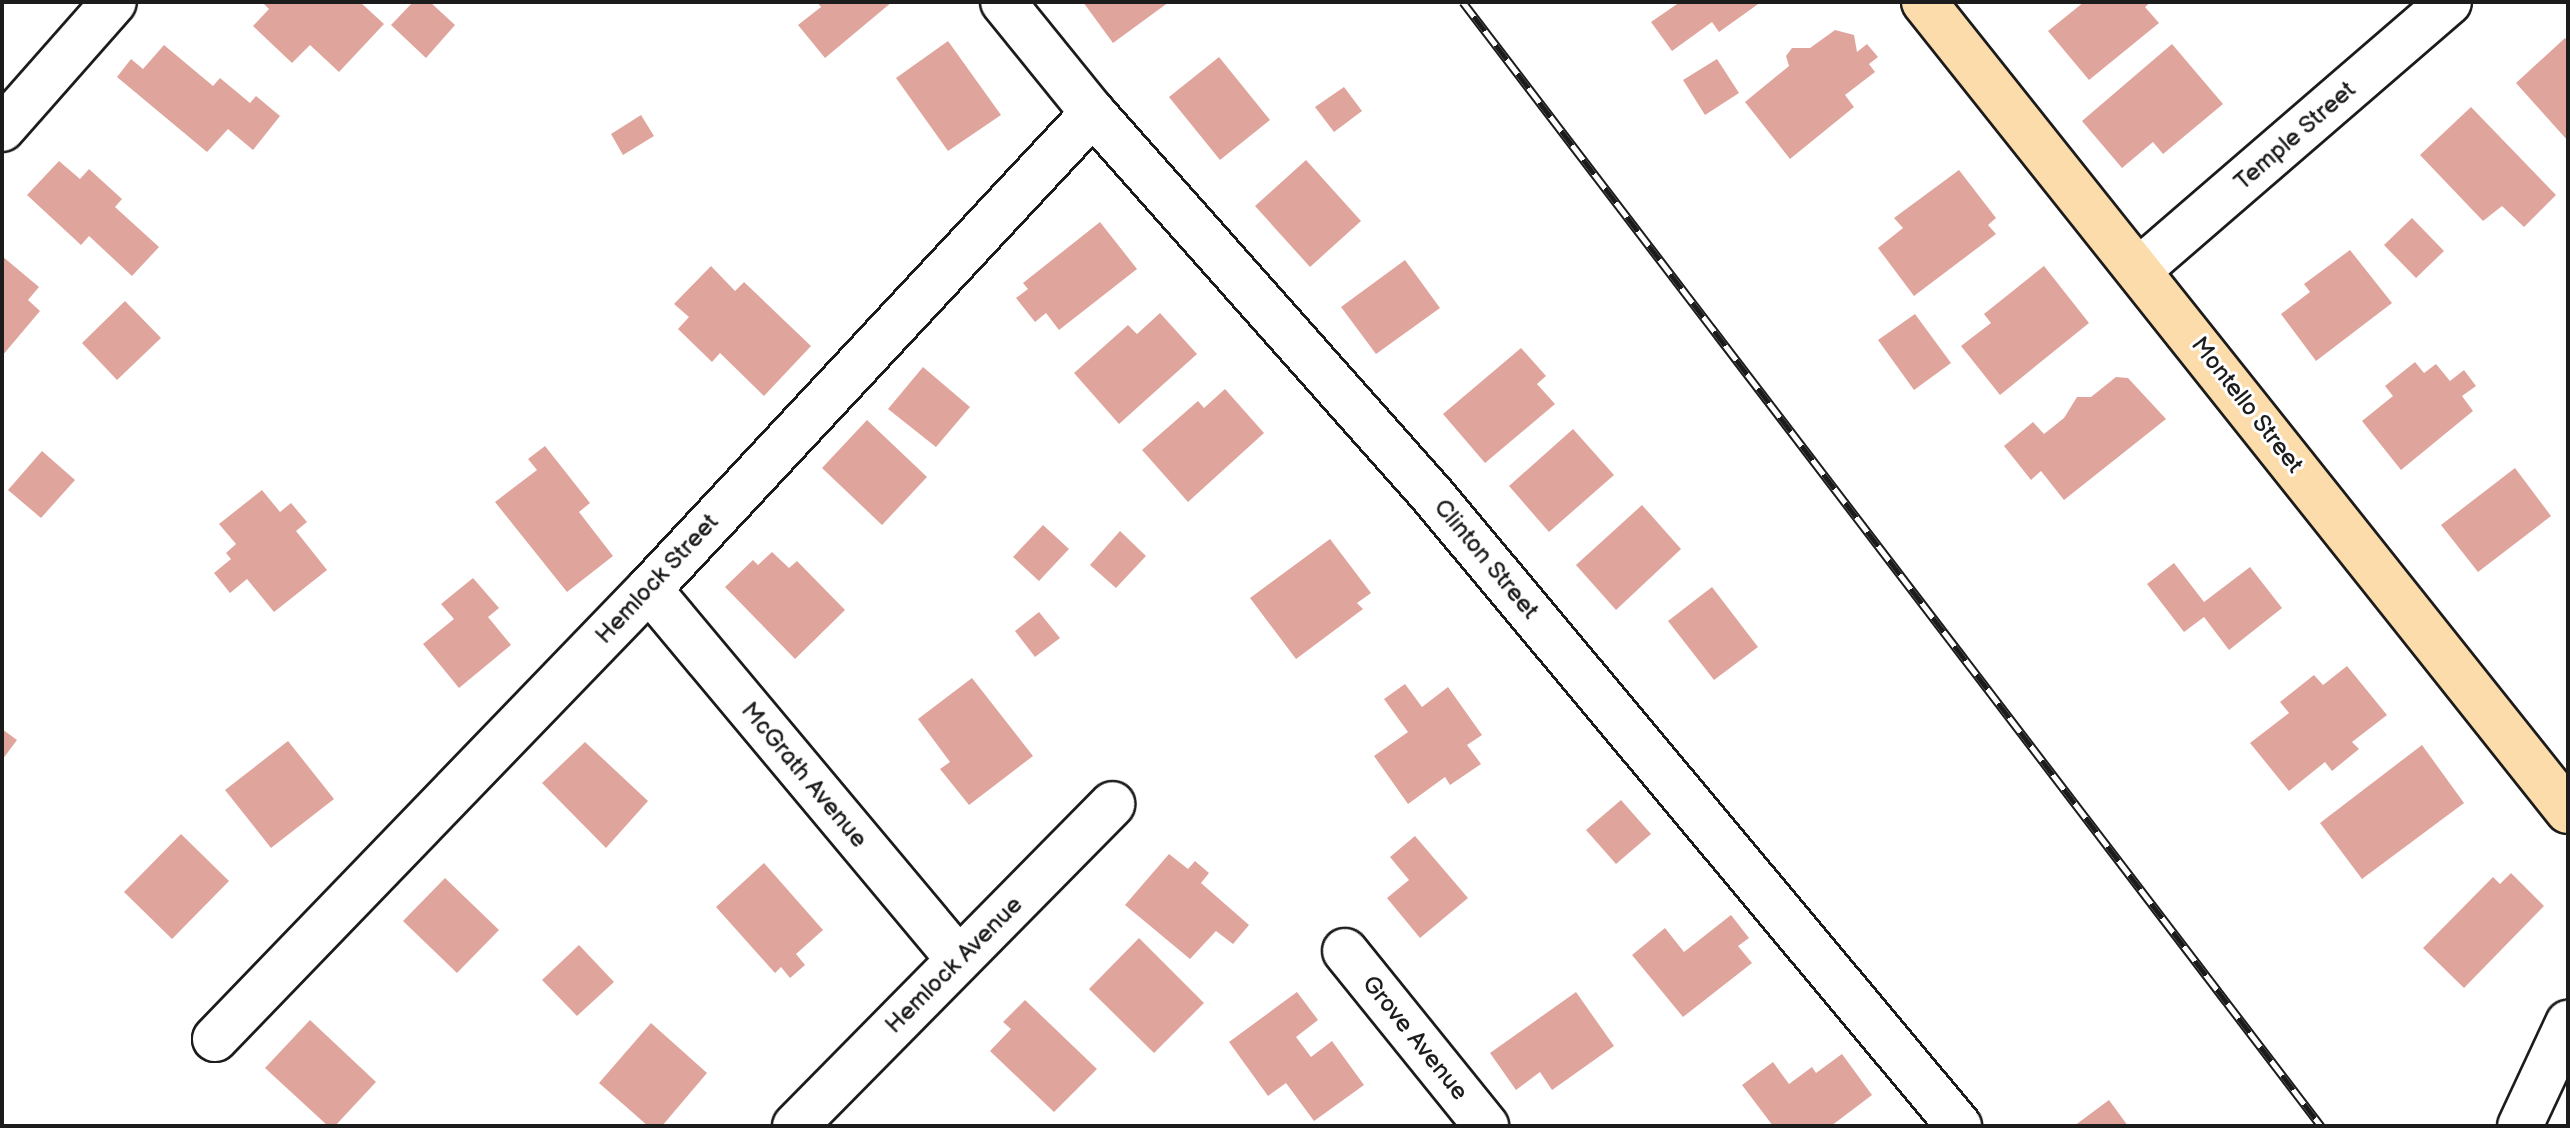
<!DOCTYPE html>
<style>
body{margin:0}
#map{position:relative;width:2570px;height:1128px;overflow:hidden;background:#fff;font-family:"Balsamiq Sans",sans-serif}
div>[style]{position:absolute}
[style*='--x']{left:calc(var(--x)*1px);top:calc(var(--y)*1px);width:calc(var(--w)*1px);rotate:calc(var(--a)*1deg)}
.building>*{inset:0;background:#dfa59d}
.roads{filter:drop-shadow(2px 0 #1c1c1c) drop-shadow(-2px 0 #1c1c1c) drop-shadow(0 2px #1c1c1c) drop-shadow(0 -2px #1c1c1c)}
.street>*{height:44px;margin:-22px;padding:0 22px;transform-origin:22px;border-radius:22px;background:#fff}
.secondary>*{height:44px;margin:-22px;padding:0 22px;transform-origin:22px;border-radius:22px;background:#fff}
.primary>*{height:44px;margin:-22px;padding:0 22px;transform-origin:22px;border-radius:22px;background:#fddcac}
.rail>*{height:9px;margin-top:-4.5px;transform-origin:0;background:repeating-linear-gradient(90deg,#fff 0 18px,#1c1c1c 0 36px);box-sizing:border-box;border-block:2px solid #1c1c1c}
span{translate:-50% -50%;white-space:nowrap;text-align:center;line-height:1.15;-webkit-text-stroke:6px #fff;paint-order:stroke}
.street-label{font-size:24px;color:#1c1c1c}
.frame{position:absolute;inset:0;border:4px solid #1c1c1c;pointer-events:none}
</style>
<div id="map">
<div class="building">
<div style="clip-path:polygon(262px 2px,360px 2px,384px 24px,339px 72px,310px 45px,292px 63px,253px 26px,269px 9px)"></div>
<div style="clip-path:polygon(413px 2px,430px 2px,455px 25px,426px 58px,391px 25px)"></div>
<div style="clip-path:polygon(817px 2px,892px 2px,825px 58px,798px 25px,821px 7px)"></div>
<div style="clip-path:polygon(1083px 2px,1169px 2px,1113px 43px)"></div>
<div style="clip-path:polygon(1680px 2px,1761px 2px,1719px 32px,1712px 22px,1672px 51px,1651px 22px)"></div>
<div style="clip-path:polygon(2084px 2px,2151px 2px,2145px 7px,2159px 23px,2089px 80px,2048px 31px)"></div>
<div style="clip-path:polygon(1835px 30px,1854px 35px,1857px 52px,1867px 44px,1878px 57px,1869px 64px,1875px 72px,1845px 95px,1854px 107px,1790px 159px,1745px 102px,1789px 66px,1786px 56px,1792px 48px,1810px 48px)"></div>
<div style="clip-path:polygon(2565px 38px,2568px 41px,2568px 141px,2516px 83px)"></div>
<div style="clip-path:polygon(948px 41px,1001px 115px,948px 151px,896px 78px)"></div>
<div style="clip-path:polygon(2172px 44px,2223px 104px,2163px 154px,2153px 142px,2122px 168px,2082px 121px)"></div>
<div style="clip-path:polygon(164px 45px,213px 86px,220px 78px,250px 103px,256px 96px,280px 116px,253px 150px,228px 129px,207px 152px,117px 77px,131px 59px,143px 69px)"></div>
<div style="clip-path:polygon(1219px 57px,1270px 120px,1220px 160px,1169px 97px)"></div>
<div style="clip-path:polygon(1717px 59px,1739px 93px,1705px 115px,1683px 80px)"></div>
<div style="clip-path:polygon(1344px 87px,1362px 111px,1334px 132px,1315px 107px)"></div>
<div style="clip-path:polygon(2471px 107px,2556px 195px,2524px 227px,2502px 206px,2483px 221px,2420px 155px)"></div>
<div style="clip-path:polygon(641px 115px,654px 136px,623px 155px,611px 134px)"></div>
<div style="clip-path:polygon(1306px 160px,1361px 221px,1310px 267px,1255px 206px)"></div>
<div style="clip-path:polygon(59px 161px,80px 179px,89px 169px,122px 199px,115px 207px,159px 247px,132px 276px,89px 236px,81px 245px,27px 195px)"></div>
<div style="clip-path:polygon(1959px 170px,1996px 218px,1988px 225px,1996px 234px,1914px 296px,1878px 248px,1903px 228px,1894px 218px)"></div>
<div style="clip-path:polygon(2412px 218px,2444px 251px,2416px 278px,2384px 245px)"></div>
<div style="clip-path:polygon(1100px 222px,1137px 269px,1059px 330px,1046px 313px,1035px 322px,1016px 298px,1028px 289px,1023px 283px)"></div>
<div style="clip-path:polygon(2350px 250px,2392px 303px,2316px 361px,2281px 314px,2310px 292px,2304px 284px)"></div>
<div style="clip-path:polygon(2px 256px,39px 287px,28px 300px,40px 311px,2px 356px)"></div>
<div style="clip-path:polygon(1405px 260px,1440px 308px,1376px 354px,1341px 307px)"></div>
<div style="clip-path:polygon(711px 266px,735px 291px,744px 282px,811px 346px,764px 396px,720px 353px,712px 362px,678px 329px,689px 317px,674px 304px)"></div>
<div style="clip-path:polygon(2044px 266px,2089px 323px,2000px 395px,1961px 346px,1991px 323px,1984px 314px)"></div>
<div style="clip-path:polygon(125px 301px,161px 338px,117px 380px,82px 343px)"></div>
<div style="clip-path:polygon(1160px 313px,1197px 354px,1119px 424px,1074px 373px,1128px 325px,1137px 334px)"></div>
<div style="clip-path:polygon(1915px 314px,1951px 363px,1914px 390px,1878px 340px)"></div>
<div style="clip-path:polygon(1521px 348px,1546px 376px,1537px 384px,1555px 404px,1485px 463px,1443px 414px)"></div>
<div style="clip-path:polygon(2415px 362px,2424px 373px,2436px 364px,2450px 381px,2464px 370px,2476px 386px,2462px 396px,2473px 411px,2401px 470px,2362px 421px,2393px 396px,2385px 386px)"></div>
<div style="clip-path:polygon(923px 367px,970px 407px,936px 447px,888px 409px)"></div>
<div style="clip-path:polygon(2116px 377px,2128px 378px,2166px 419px,2064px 500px,2041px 471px,2031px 480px,2004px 446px,2033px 422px,2044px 434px,2064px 418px,2077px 397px,2091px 397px)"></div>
<div style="clip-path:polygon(1225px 389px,1264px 433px,1188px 502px,1142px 450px,1198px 401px,1204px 408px)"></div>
<div style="clip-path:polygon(867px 420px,927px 477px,882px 525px,822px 468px)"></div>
<div style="clip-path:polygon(1573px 429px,1614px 475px,1549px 532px,1509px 486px)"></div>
<div style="clip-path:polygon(545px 446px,590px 503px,579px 512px,613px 556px,567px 592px,495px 502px,537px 470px,528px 459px)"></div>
<div style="clip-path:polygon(42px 451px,75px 480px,41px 518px,8px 490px)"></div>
<div style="clip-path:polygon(2515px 468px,2551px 516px,2478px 572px,2441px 525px)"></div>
<div style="clip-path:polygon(262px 490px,280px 512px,291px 503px,307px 522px,296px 531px,327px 570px,274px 612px,247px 579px,230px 593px,214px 573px,231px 559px,226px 553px,236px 544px,219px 524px)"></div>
<div style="clip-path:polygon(1642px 505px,1681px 549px,1616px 610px,1576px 565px)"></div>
<div style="clip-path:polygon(1043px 525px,1069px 549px,1039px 581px,1013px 557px)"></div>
<div style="clip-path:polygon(1120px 531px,1146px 556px,1116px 588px,1090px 565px)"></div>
<div style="clip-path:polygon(1330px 539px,1371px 593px,1357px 603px,1363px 609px,1296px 659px,1250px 598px)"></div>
<div style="clip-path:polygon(772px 552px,789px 568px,797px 561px,845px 610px,795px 659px,725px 587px,753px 560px,758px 565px)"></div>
<div style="clip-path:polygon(2174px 563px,2204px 602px,2250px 567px,2282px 608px,2229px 650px,2204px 617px,2184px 632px,2147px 584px)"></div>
<div style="clip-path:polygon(473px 578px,499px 608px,488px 617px,511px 645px,459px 688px,423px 644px,454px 619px,441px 604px)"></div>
<div style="clip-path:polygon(1712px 587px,1758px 647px,1714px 680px,1668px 621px)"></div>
<div style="clip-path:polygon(1039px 612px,1060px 638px,1035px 657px,1015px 631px)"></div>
<div style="clip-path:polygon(2347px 666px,2387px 715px,2352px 742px,2359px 749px,2332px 771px,2325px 762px,2289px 791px,2250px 743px,2289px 713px,2280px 702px,2314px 675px,2323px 685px)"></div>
<div style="clip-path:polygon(972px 678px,1033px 756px,969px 805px,940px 769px,950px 762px,918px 719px)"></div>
<div style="clip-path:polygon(1405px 684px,1422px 707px,1448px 687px,1482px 735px,1467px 745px,1481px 764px,1450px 785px,1445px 777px,1408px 804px,1374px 756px,1408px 732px,1384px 699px)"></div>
<div style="clip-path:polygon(2px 729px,17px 740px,2px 760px)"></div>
<div style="clip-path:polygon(288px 741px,334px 799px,271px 848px,225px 790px)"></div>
<div style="clip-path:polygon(585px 742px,648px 801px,606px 848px,542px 783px)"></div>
<div style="clip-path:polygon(2422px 745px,2464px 803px,2362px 879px,2320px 823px)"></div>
<div style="clip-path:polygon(1621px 800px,1651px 834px,1616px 864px,1586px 830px)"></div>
<div style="clip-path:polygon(181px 834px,229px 881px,172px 939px,124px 892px)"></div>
<div style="clip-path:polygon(1415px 836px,1468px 898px,1420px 938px,1387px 898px,1409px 880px,1390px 857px)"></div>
<div style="clip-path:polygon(1169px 854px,1188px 869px,1195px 861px,1209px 873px,1201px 883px,1249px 925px,1233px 944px,1216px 931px,1190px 959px,1125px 905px)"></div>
<div style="clip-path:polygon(764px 863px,823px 930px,796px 954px,805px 965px,790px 978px,781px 967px,775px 973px,716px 907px)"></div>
<div style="clip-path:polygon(2511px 873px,2544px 906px,2464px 988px,2423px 948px,2493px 877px,2500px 884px)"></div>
<div style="clip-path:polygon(445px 878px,499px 930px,457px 973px,403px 921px)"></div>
<div style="clip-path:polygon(1731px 915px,1749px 938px,1738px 946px,1752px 963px,1683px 1017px,1632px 955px,1665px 928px,1684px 952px)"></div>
<div style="clip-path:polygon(1139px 938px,1204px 1003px,1154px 1053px,1089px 989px)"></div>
<div style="clip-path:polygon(579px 945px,614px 982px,577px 1016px,542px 980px)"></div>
<div style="clip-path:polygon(1297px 992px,1318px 1020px,1296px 1037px,1311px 1057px,1332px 1041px,1364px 1085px,1314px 1121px,1286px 1083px,1268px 1096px,1229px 1042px)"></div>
<div style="clip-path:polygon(1576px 992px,1614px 1046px,1552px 1090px,1540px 1072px,1516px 1090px,1490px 1053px)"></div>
<div style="clip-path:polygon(1025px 1000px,1097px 1069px,1054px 1112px,990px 1051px,1011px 1029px,1003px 1022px)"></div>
<div style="clip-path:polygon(310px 1020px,376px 1082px,335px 1126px,328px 1126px,265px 1068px)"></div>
<div style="clip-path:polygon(651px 1023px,707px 1073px,662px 1126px,648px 1126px,599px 1083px)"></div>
<div style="clip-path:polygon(1842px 1054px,1872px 1095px,1831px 1126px,1773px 1126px,1742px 1085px,1773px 1062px,1789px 1084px,1812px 1067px,1816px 1073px)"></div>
<div style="clip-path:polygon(2109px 1100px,2128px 1126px,2074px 1126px)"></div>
</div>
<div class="roads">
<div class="street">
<div style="--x:1003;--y:2;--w:143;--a:51"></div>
<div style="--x:1093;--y:113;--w:512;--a:48.4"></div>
<div style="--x:1433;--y:496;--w:821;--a:50.14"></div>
<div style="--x:2;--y:129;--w:169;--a:-48.6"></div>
<div style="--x:2140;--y:269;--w:408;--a:-40.8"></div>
<div style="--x:649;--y:589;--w:483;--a:50.1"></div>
<div style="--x:1345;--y:951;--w:225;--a:51.1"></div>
<div style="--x:215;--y:1039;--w:625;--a:-46.04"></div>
<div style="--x:649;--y:589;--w:651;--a:-46.99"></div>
<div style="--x:795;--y:1126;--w:452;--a:-45.4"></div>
</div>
<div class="secondary">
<div style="--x:2520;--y:1126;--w:114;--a:-65"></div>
</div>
<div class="primary">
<div style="--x:1924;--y:2;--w:1034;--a:51.48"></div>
</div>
</div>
<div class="rail">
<div style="--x:1463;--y:2;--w:1414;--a:52.64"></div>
</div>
<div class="street-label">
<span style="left:2295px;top:136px;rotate:-41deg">Temple Street</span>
<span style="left:2247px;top:405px;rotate:52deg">Montello Street</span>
<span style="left:1486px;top:559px;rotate:50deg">Clinton Street</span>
<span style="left:657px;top:579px;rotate:-47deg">Hemlock Street</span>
<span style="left:804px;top:775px;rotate:50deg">McGrath Avenue</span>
<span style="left:954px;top:965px;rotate:-45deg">Hemlock Avenue</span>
<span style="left:1415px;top:1038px;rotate:51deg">Grove Avenue</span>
</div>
<div class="frame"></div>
</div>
